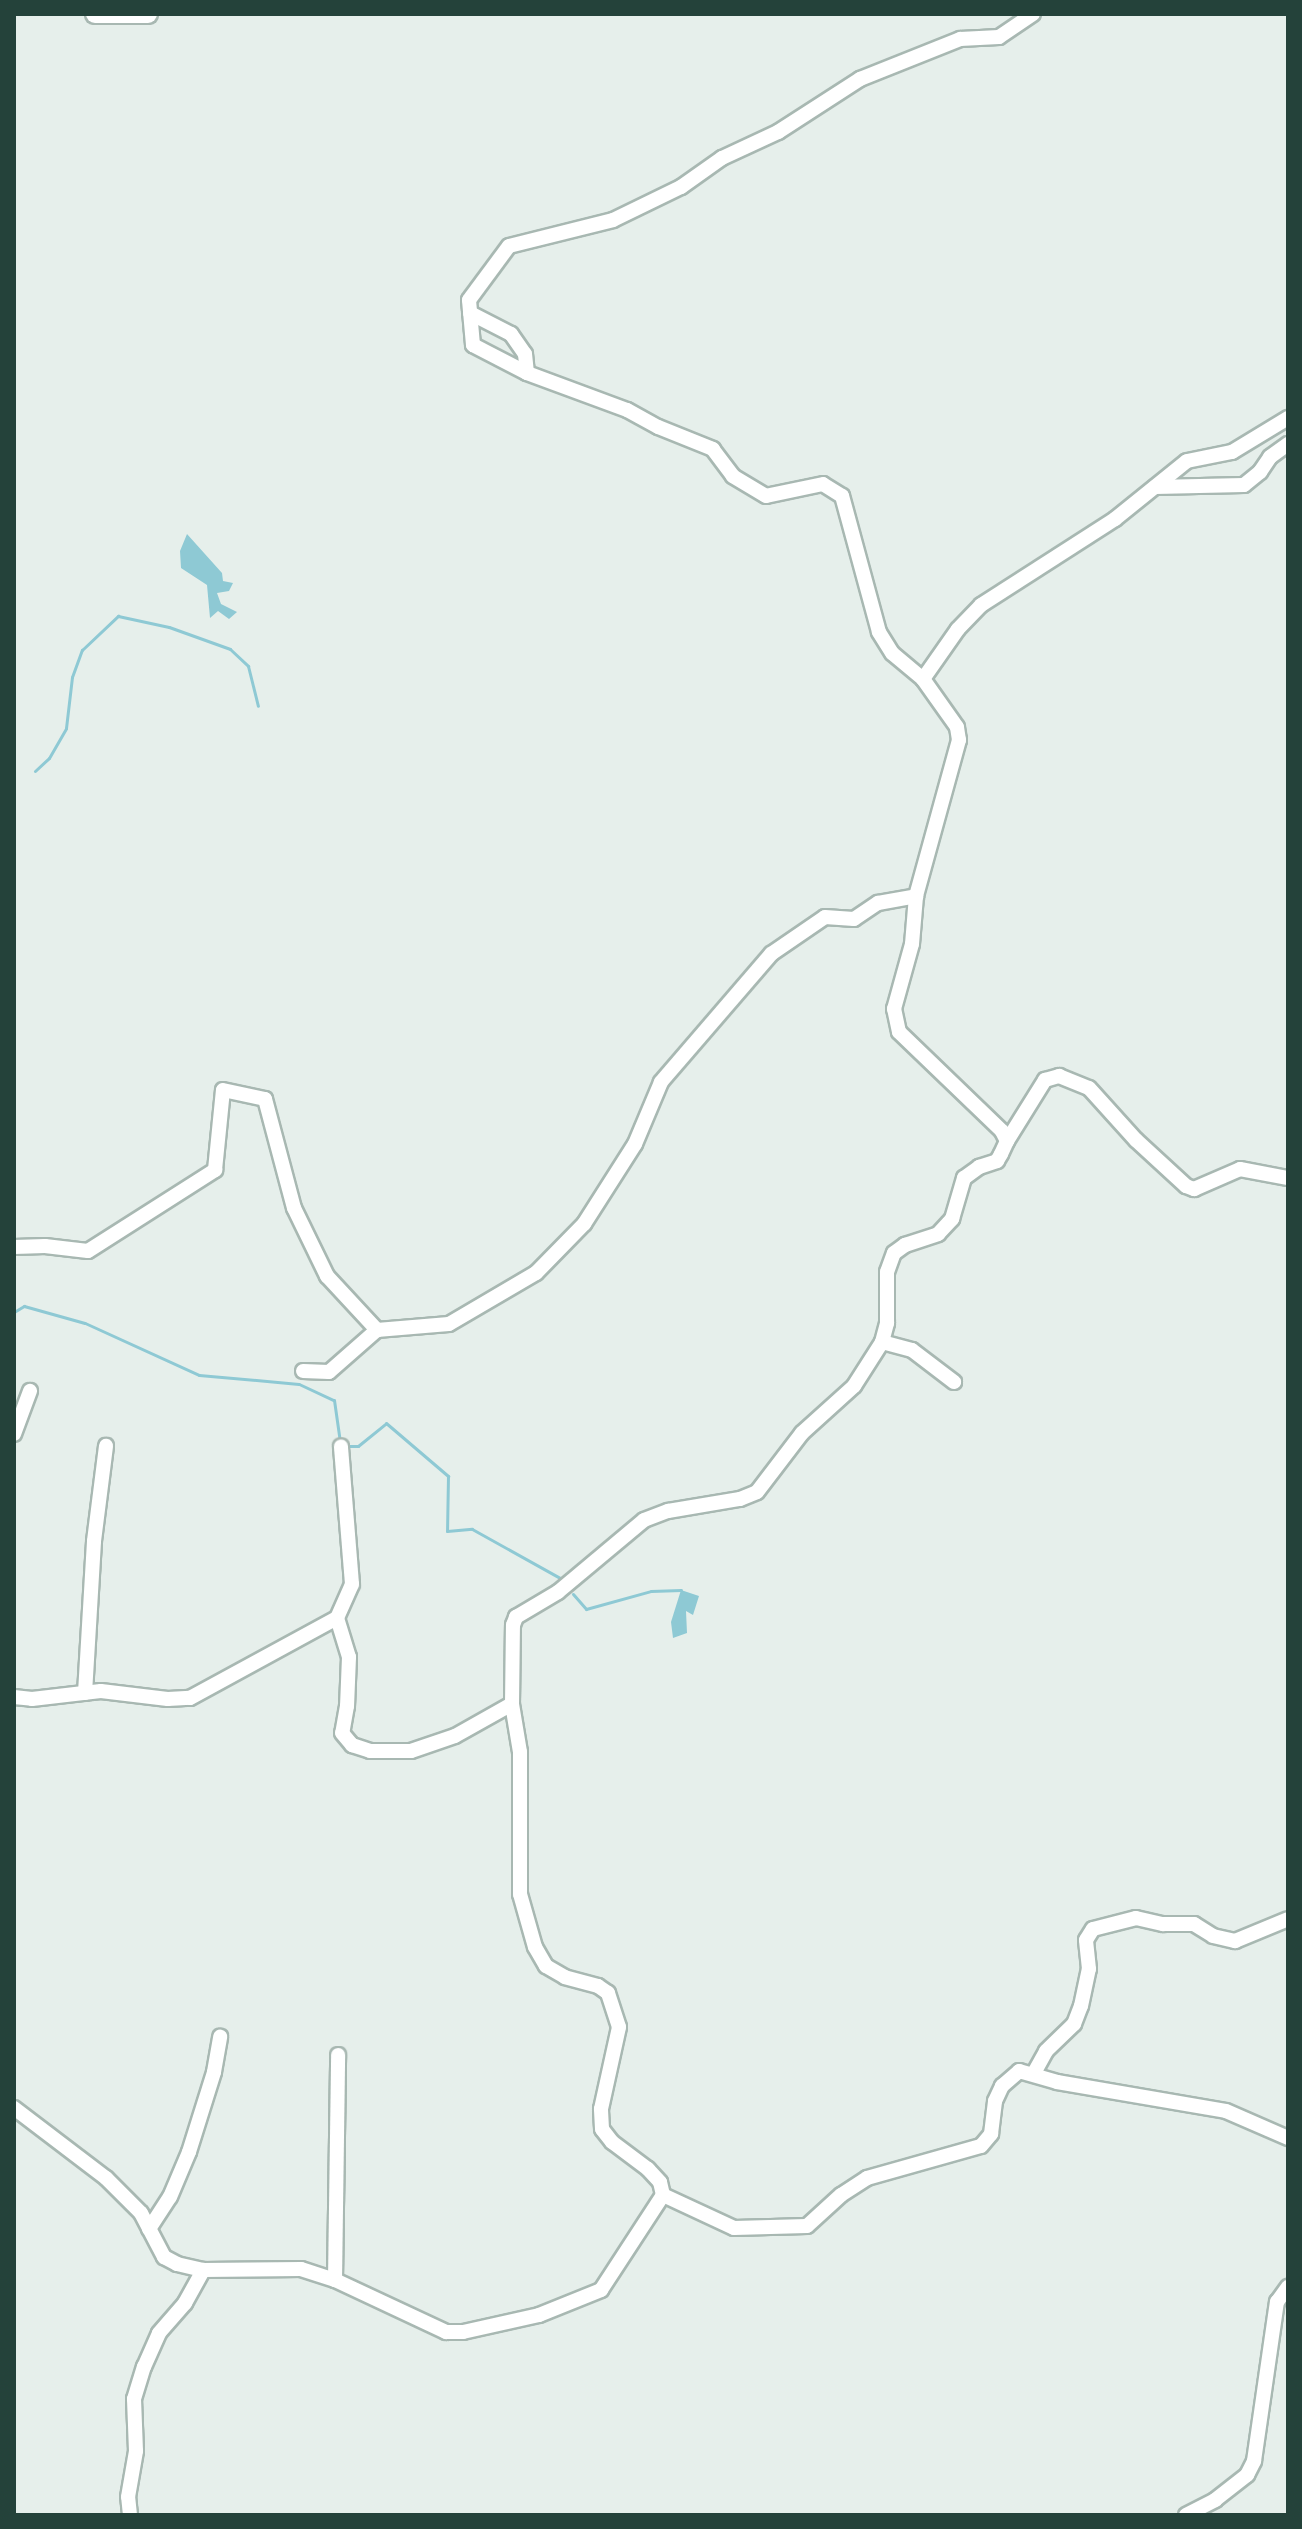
<!DOCTYPE html>
<style>
body{margin:0}
#map{position:relative;width:1302px;height:2529px;overflow:hidden;background:#e6efeb;font-family:"Varela Round",sans-serif}
div>[style]{position:absolute}
[style*='--x']{left:calc(var(--x)*1px);top:calc(var(--y)*1px);width:calc(var(--w)*1px);rotate:calc(var(--a)*1deg)}
.water>*{inset:0;background:#8ec9d4}
.stream>*{height:3px;margin:-1.5px;padding:0 1.5px;transform-origin:1.5px;border-radius:1.5px;background:#8ec9d4}
.roads{filter:drop-shadow(2px 0 #a8b8b2) drop-shadow(-2px 0 #a8b8b2) drop-shadow(0 2px #a8b8b2) drop-shadow(0 -2px #a8b8b2)}
.minor>*{height:14px;margin:-7px;padding:0 7px;transform-origin:7px;border-radius:7px;background:#fff}
.secondary>*{height:18px;margin:-9px;padding:0 9px;transform-origin:9px;border-radius:9px;background:#fff}
span{translate:-50% -50%;white-space:nowrap;text-align:center;line-height:1.15;-webkit-text-stroke:6px #f7fbf9;paint-order:stroke}
.frame{position:absolute;inset:0;border:16px solid #24423a;pointer-events:none}
</style>
<div id="map">
<div class="water">
<div style="clip-path:polygon(187px 534px,222px 573px,223px 581px,233px 583px,229px 591px,217px 593px,221px 604px,237px 612px,229px 619px,218px 611px,210px 618px,207px 585px,181px 568px,180px 551px)"></div>
<div style="clip-path:polygon(681px 1590px,699px 1596px,693px 1615px,686px 1611px,687px 1633px,673px 1638px,671px 1622px)"></div>
</div>
<div class="stream">
<div style="--x:35;--y:771;--w:19;--a:-43"></div>
<div style="--x:49;--y:758;--w:34;--a:-60"></div>
<div style="--x:66;--y:728;--w:51;--a:-83.3"></div>
<div style="--x:72;--y:677;--w:29;--a:-70"></div>
<div style="--x:82;--y:650;--w:50;--a:-43.4"></div>
<div style="--x:118;--y:616;--w:52;--a:12.2"></div>
<div style="--x:169;--y:627;--w:65;--a:19.8"></div>
<div style="--x:230;--y:649;--w:25;--a:43"></div>
<div style="--x:248;--y:666;--w:41;--a:76"></div>
<div style="--x:14;--y:1312;--w:12;--a:-31"></div>
<div style="--x:24;--y:1306;--w:63;--a:15.6"></div>
<div style="--x:85;--y:1323;--w:125;--a:24.5"></div>
<div style="--x:199;--y:1375;--w:100;--a:5.1"></div>
<div style="--x:299;--y:1384;--w:38;--a:25"></div>
<div style="--x:334;--y:1400;--w:42;--a:81.9"></div>
<div style="--x:345;--y:1446;--w:13;--a:0"></div>
<div style="--x:358;--y:1446;--w:36;--a:-39"></div>
<div style="--x:386;--y:1423;--w:82;--a:40.5"></div>
<div style="--x:448;--y:1476;--w:55;--a:91"></div>
<div style="--x:447;--y:1531;--w:25;--a:-5"></div>
<div style="--x:472;--y:1529;--w:101;--a:29.1"></div>
<div style="--x:573;--y:1594;--w:20;--a:49"></div>
<div style="--x:586;--y:1609;--w:67;--a:-15.5"></div>
<div style="--x:651;--y:1591;--w:30;--a:-2"></div>
</div>
<div class="roads">
<div class="minor">
<div style="--x:470;--y:313;--w:46;--a:27.1"></div>
<div style="--x:511;--y:334;--w:24;--a:55"></div>
<div style="--x:525;--y:354;--w:19;--a:84"></div>
<div style="--x:1155;--y:487;--w:89;--a:-1.3"></div>
<div style="--x:1244;--y:485;--w:21;--a:-39"></div>
<div style="--x:1260;--y:472;--w:18;--a:-56"></div>
<div style="--x:1270;--y:457;--w:22;--a:-36"></div>
<div style="--x:923;--y:679;--w:40;--a:-140"></div>
<div style="--x:892;--y:653;--w:25;--a:-122"></div>
<div style="--x:879;--y:632;--w:141;--a:-105.2"></div>
<div style="--x:842;--y:496;--w:22;--a:-148"></div>
<div style="--x:823;--y:484;--w:58;--a:168.1"></div>
<div style="--x:766;--y:496;--w:39;--a:-149"></div>
<div style="--x:733;--y:476;--w:34;--a:-127"></div>
<div style="--x:713;--y:449;--w:59;--a:-158.2"></div>
<div style="--x:658;--y:427;--w:35;--a:-151"></div>
<div style="--x:627;--y:410;--w:107;--a:-159.7"></div>
<div style="--x:527;--y:373;--w:61;--a:-152.6"></div>
<div style="--x:473;--y:345;--w:45;--a:-95.1"></div>
<div style="--x:469;--y:300;--w:67;--a:-53.5"></div>
<div style="--x:509;--y:246;--w:107;--a:-14"></div>
<div style="--x:613;--y:220;--w:76;--a:-25.9"></div>
<div style="--x:681;--y:187;--w:50;--a:-35.3"></div>
<div style="--x:722;--y:158;--w:62;--a:-24.9"></div>
<div style="--x:778;--y:132;--w:98;--a:-32.9"></div>
<div style="--x:860;--y:79;--w:108;--a:-21.8"></div>
<div style="--x:960;--y:39;--w:39;--a:-3"></div>
<div style="--x:999;--y:37;--w:41;--a:-34.1"></div>
<div style="--x:1007;--y:1141;--w:72;--a:-58.1"></div>
<div style="--x:1045;--y:1080;--w:15;--a:-16"></div>
<div style="--x:1059;--y:1076;--w:32;--a:22"></div>
<div style="--x:1089;--y:1088;--w:70;--a:47.9"></div>
<div style="--x:1136;--y:1140;--w:68;--a:42.6"></div>
<div style="--x:1186;--y:1186;--w:9;--a:21"></div>
<div style="--x:1194;--y:1189;--w:50;--a:-23.5"></div>
<div style="--x:1240;--y:1169;--w:49;--a:10.6"></div>
<div style="--x:14;--y:1247;--w:31;--a:-2"></div>
<div style="--x:45;--y:1246;--w:43;--a:6.6"></div>
<div style="--x:88;--y:1251;--w:151;--a:-32.5"></div>
<div style="--x:215;--y:1170;--w:80;--a:-84.3"></div>
<div style="--x:223;--y:1090;--w:43;--a:12.1"></div>
<div style="--x:265;--y:1099;--w:113;--a:75.1"></div>
<div style="--x:294;--y:1208;--w:76;--a:64.1"></div>
<div style="--x:327;--y:1276;--w:74;--a:47.2"></div>
<div style="--x:377;--y:1330;--w:72;--a:-4.8"></div>
<div style="--x:449;--y:1324;--w:101;--a:-30.4"></div>
<div style="--x:536;--y:1273;--w:69;--a:-45.6"></div>
<div style="--x:584;--y:1224;--w:95;--a:-57.5"></div>
<div style="--x:635;--y:1144;--w:67;--a:-67.2"></div>
<div style="--x:661;--y:1082;--w:169;--a:-49.3"></div>
<div style="--x:771;--y:954;--w:65;--a:-34.4"></div>
<div style="--x:825;--y:917;--w:29;--a:4"></div>
<div style="--x:854;--y:919;--w:29;--a:-34"></div>
<div style="--x:878;--y:903;--w:39;--a:-10"></div>
<div style="--x:882;--y:1342;--w:31;--a:15"></div>
<div style="--x:912;--y:1350;--w:53;--a:37.3"></div>
<div style="--x:303;--y:1371;--w:26;--a:2"></div>
<div style="--x:329;--y:1372;--w:64;--a:-41.2"></div>
<div style="--x:14;--y:1434;--w:46;--a:-69.6"></div>
<div style="--x:337;--y:1618;--w:41;--a:72.9"></div>
<div style="--x:349;--y:1657;--w:49;--a:92.3"></div>
<div style="--x:347;--y:1706;--w:27;--a:100"></div>
<div style="--x:342;--y:1733;--w:16;--a:50"></div>
<div style="--x:352;--y:1745;--w:19;--a:18"></div>
<div style="--x:370;--y:1751;--w:41;--a:0"></div>
<div style="--x:411;--y:1751;--w:46;--a:-18.8"></div>
<div style="--x:455;--y:1736;--w:65;--a:-29.3"></div>
<div style="--x:85;--y:1693;--w:152;--a:-86.6"></div>
<div style="--x:94;--y:1541;--w:96;--a:-82.8"></div>
<div style="--x:14;--y:1697;--w:18;--a:6"></div>
<div style="--x:32;--y:1699;--w:69;--a:-6.6"></div>
<div style="--x:101;--y:1691;--w:67;--a:6.8"></div>
<div style="--x:168;--y:1699;--w:22;--a:-3"></div>
<div style="--x:190;--y:1698;--w:167;--a:-28.6"></div>
<div style="--x:337;--y:1618;--w:37;--a:-66"></div>
<div style="--x:352;--y:1584;--w:138;--a:-94.6"></div>
<div style="--x:1034;--y:2073;--w:25;--a:-61"></div>
<div style="--x:1046;--y:2051;--w:39;--a:-44"></div>
<div style="--x:1074;--y:2024;--w:19;--a:-69"></div>
<div style="--x:1081;--y:2006;--w:38;--a:-78"></div>
<div style="--x:1089;--y:1969;--w:29;--a:-96"></div>
<div style="--x:1086;--y:1940;--w:13;--a:-58"></div>
<div style="--x:1093;--y:1929;--w:44;--a:-14.3"></div>
<div style="--x:1136;--y:1918;--w:28;--a:13"></div>
<div style="--x:1163;--y:1924;--w:31;--a:0"></div>
<div style="--x:1194;--y:1924;--w:22;--a:32"></div>
<div style="--x:1213;--y:1936;--w:23;--a:13"></div>
<div style="--x:1235;--y:1941;--w:57;--a:-22.5"></div>
<div style="--x:14;--y:2108;--w:116;--a:37.3"></div>
<div style="--x:106;--y:2178;--w:49;--a:45"></div>
<div style="--x:141;--y:2213;--w:50;--a:62.4"></div>
<div style="--x:164;--y:2257;--w:15;--a:28"></div>
<div style="--x:177;--y:2264;--w:27;--a:13"></div>
<div style="--x:203;--y:2270;--w:98;--a:-0.6"></div>
<div style="--x:301;--y:2269;--w:36;--a:18"></div>
<div style="--x:335;--y:2280;--w:123;--a:25.1"></div>
<div style="--x:446;--y:2332;--w:17;--a:0"></div>
<div style="--x:463;--y:2332;--w:78;--a:-12.6"></div>
<div style="--x:539;--y:2315;--w:67;--a:-22"></div>
<div style="--x:601;--y:2290;--w:113;--a:-56.9"></div>
<div style="--x:663;--y:2195;--w:78;--a:24.9"></div>
<div style="--x:734;--y:2228;--w:73;--a:-1.6"></div>
<div style="--x:807;--y:2226;--w:46;--a:-42.4"></div>
<div style="--x:841;--y:2195;--w:31;--a:-33"></div>
<div style="--x:867;--y:2178;--w:118;--a:-15.7"></div>
<div style="--x:981;--y:2146;--w:16;--a:-50"></div>
<div style="--x:991;--y:2134;--w:33;--a:-83"></div>
<div style="--x:995;--y:2101;--w:17;--a:-65"></div>
<div style="--x:1002;--y:2086;--w:23;--a:-41"></div>
<div style="--x:1019;--y:2071;--w:40;--a:16"></div>
<div style="--x:1057;--y:2082;--w:171;--a:9.7"></div>
<div style="--x:1226;--y:2111;--w:68;--a:23.5"></div>
<div style="--x:663;--y:2195;--w:13;--a:-103"></div>
<div style="--x:660;--y:2182;--w:18;--a:-133"></div>
<div style="--x:648;--y:2169;--w:45;--a:-143.1"></div>
<div style="--x:612;--y:2142;--w:16;--a:-128"></div>
<div style="--x:602;--y:2129;--w:20;--a:-93"></div>
<div style="--x:601;--y:2109;--w:84;--a:-77.6"></div>
<div style="--x:619;--y:2027;--w:36;--a:-108"></div>
<div style="--x:608;--y:1993;--w:12;--a:-145"></div>
<div style="--x:598;--y:1986;--w:34;--a:-165"></div>
<div style="--x:565;--y:1977;--w:22;--a:-150"></div>
<div style="--x:546;--y:1966;--w:22;--a:-120"></div>
<div style="--x:535;--y:1947;--w:55;--a:-105.8"></div>
<div style="--x:520;--y:1894;--w:142;--a:-90"></div>
<div style="--x:520;--y:1752;--w:49;--a:-99.5"></div>
<div style="--x:512;--y:1704;--w:79;--a:-89.3"></div>
<div style="--x:513;--y:1625;--w:9;--a:-69"></div>
<div style="--x:516;--y:1617;--w:49;--a:-30.8"></div>
<div style="--x:558;--y:1592;--w:112;--a:-39.9"></div>
<div style="--x:644;--y:1520;--w:26;--a:-21"></div>
<div style="--x:668;--y:1511;--w:73;--a:-9.5"></div>
<div style="--x:740;--y:1499;--w:18;--a:-22"></div>
<div style="--x:757;--y:1492;--w:74;--a:-52.7"></div>
<div style="--x:802;--y:1433;--w:70;--a:-42.1"></div>
<div style="--x:854;--y:1386;--w:52;--a:-57.5"></div>
<div style="--x:882;--y:1342;--w:20;--a:-75"></div>
<div style="--x:887;--y:1323;--w:51;--a:-90"></div>
<div style="--x:887;--y:1272;--w:20;--a:-70"></div>
<div style="--x:894;--y:1253;--w:14;--a:-36"></div>
<div style="--x:905;--y:1245;--w:35;--a:-18"></div>
<div style="--x:938;--y:1234;--w:21;--a:-47"></div>
<div style="--x:952;--y:1219;--w:43;--a:-73.7"></div>
<div style="--x:964;--y:1178;--w:19;--a:-36"></div>
<div style="--x:979;--y:1167;--w:19;--a:-18"></div>
<div style="--x:997;--y:1161;--w:8;--a:-60"></div>
<div style="--x:1001;--y:1154;--w:14;--a:-65"></div>
<div style="--x:1007;--y:1141;--w:11;--a:-117"></div>
<div style="--x:1002;--y:1131;--w:143;--a:-136.1"></div>
<div style="--x:899;--y:1032;--w:24;--a:-102"></div>
<div style="--x:894;--y:1009;--w:67;--a:-74.5"></div>
<div style="--x:912;--y:944;--w:48;--a:-85.2"></div>
<div style="--x:916;--y:896;--w:162;--a:-74.6"></div>
<div style="--x:959;--y:740;--w:13;--a:-99"></div>
<div style="--x:957;--y:727;--w:59;--a:-125.3"></div>
<div style="--x:923;--y:679;--w:61;--a:-55"></div>
<div style="--x:958;--y:629;--w:33;--a:-46"></div>
<div style="--x:981;--y:605;--w:159;--a:-32.7"></div>
<div style="--x:1115;--y:519;--w:92;--a:-38.9"></div>
<div style="--x:1187;--y:461;--w:46;--a:-11.3"></div>
<div style="--x:1232;--y:452;--w:66;--a:-31.3"></div>
<div style="--x:149;--y:2229;--w:38;--a:-57"></div>
<div style="--x:170;--y:2197;--w:49;--a:-67.1"></div>
<div style="--x:189;--y:2152;--w:84;--a:-72.6"></div>
<div style="--x:214;--y:2072;--w:36;--a:-80"></div>
<div style="--x:335;--y:2280;--w:225;--a:-89.2"></div>
<div style="--x:130;--y:2515;--w:18;--a:-96"></div>
<div style="--x:128;--y:2497;--w:47;--a:-80.1"></div>
<div style="--x:136;--y:2451;--w:52;--a:-92.2"></div>
<div style="--x:134;--y:2399;--w:34;--a:-73"></div>
<div style="--x:144;--y:2367;--w:37;--a:-66"></div>
<div style="--x:159;--y:2333;--w:40;--a:-49"></div>
<div style="--x:185;--y:2303;--w:38;--a:-61"></div>
<div style="--x:1186;--y:2515;--w:33;--a:-27"></div>
<div style="--x:1215;--y:2500;--w:41;--a:-38"></div>
<div style="--x:1247;--y:2475;--w:16;--a:-63"></div>
<div style="--x:1254;--y:2461;--w:161;--a:-81.8"></div>
<div style="--x:1277;--y:2302;--w:19;--a:-54"></div>
</div>
<div class="secondary">
<div style="--x:95;--y:14;--w:53;--a:0"></div>
</div>
</div>
<div class="frame"></div>
</div>
